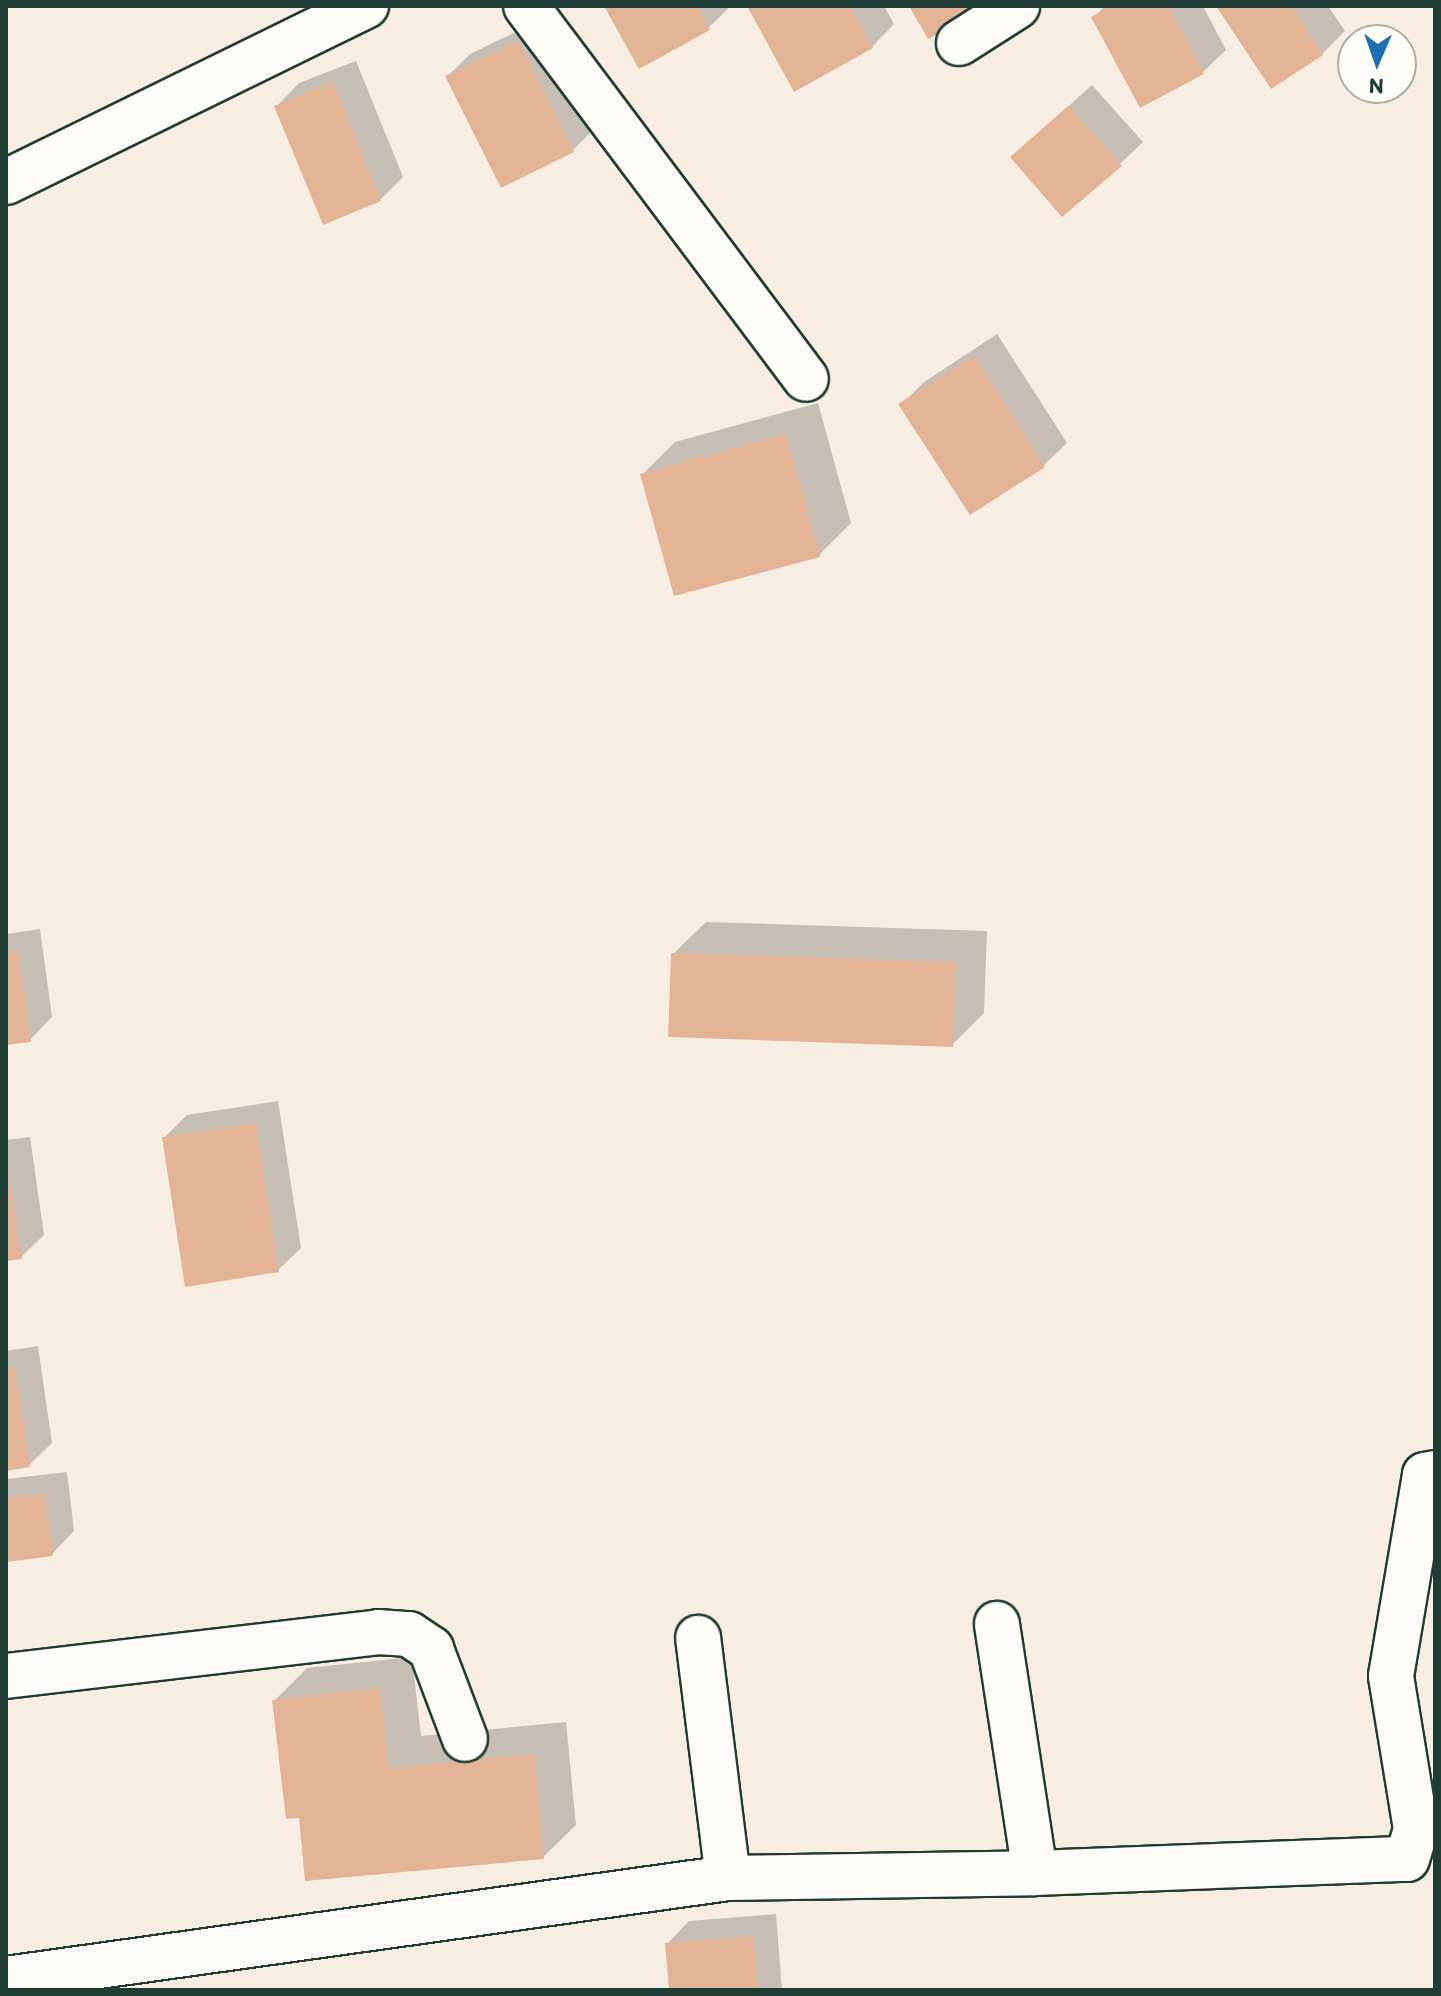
<!DOCTYPE html>
<style>
body{margin:0}
#map{position:relative;width:1441px;height:1996px;overflow:hidden;background:#f8ede3;font-family:Itim,sans-serif}
div>[style]{position:absolute}
[style*='--x']{left:calc(var(--x)*1px);top:calc(var(--y)*1px);width:calc(var(--w)*1px);rotate:calc(var(--a)*1deg)}
.shadow>*{inset:0;background:#0003}
.building>*{inset:0;background:#e3b395}
.roads{filter:drop-shadow(2px 0 #1f3d34) drop-shadow(-2px 0 #1f3d34) drop-shadow(0 2px #1f3d34) drop-shadow(0 -2px #1f3d34)}
.minor>*{height:44px;margin:-22px;padding:0 22px;transform-origin:22px;border-radius:22px;background:#fdfcf7}
span{translate:-50% -50%;white-space:nowrap;text-align:center;line-height:1.15;-webkit-text-stroke:7px #fdfcf7;paint-order:stroke}
.frame{position:absolute;inset:0;border:8px solid #1f3d34;pointer-events:none}
.north{position:absolute;left:1337px;top:24px;width:80px;height:80px;box-sizing:border-box;background:#fdfcf7;border:2px solid #a4b0a9;border-radius:50%;rotate:182deg;font-size:22px;font-weight:700;line-height:32px;text-align:center;color:#1f3d34}
.north::after{content:'';display:block;margin:auto;width:28px;height:36px;background:#1f6fb2;clip-path:polygon(50% 0,100% 100%,50% 72%,0 100%)}
</style>
<div id="map">
<div class="shadow">
<div style="clip-path:polygon(606px 6px,731px 6px,708px 28px)"></div>
<div style="clip-path:polygon(749px 6px,884px 6px,894px 24px,872px 47px)"></div>
<div style="clip-path:polygon(1105px 6px,1203px 6px,1226px 50px,1203px 72px,1140px 105px,1093px 18px)"></div>
<div style="clip-path:polygon(1218px 6px,1328px 6px,1345px 31px,1322px 54px,1271px 86px)"></div>
<div style="clip-path:polygon(541px 20px,596px 127px,573px 150px,448px 76px,470px 54px)"></div>
<div style="clip-path:polygon(356px 61px,403px 177px,380px 200px,277px 106px,299px 83px)"></div>
<div style="clip-path:polygon(1092px 85px,1143px 142px,1120px 164px,1012px 157px)"></div>
<div style="clip-path:polygon(997px 334px,1067px 443px,1044px 465px,971px 512px,901px 405px,924px 382px)"></div>
<div style="clip-path:polygon(818px 403px,851px 523px,819px 555px,643px 474px,675px 442px)"></div>
<div style="clip-path:polygon(706px 922px,987px 931px,984px 1013px,952px 1045px,673px 954px)"></div>
<div style="clip-path:polygon(40px 929px,52px 1017px,30px 1040px,6px 1043px,6px 934px)"></div>
<div style="clip-path:polygon(278px 1101px,301px 1248px,278px 1270px,164px 1138px,187px 1115px)"></div>
<div style="clip-path:polygon(30px 1137px,44px 1235px,21px 1257px,6px 1259px,6px 1140px)"></div>
<div style="clip-path:polygon(38px 1346px,52px 1443px,29px 1465px,6px 1469px,6px 1351px)"></div>
<div style="clip-path:polygon(67px 1472px,74px 1531px,52px 1554px,6px 1560px,6px 1479px)"></div>
<div style="clip-path:polygon(412px 1657px,421px 1736px,566px 1722px,576px 1825px,543px 1857px,301px 1816px,274px 1701px,307px 1668px)"></div>
<div style="clip-path:polygon(776px 1914px,782px 1990px,671px 1990px,667px 1944px,689px 1921px)"></div>
</div>
<div class="building">
<div style="clip-path:polygon(604px 6px,696px 6px,710px 30px,639px 69px)"></div>
<div style="clip-path:polygon(747px 6px,850px 6px,873px 48px,794px 92px)"></div>
<div style="clip-path:polygon(909px 6px,988px 6px,928px 39px)"></div>
<div style="clip-path:polygon(1113px 6px,1168px 6px,1204px 74px,1140px 108px,1091px 17px)"></div>
<div style="clip-path:polygon(1216px 6px,1291px 6px,1323px 55px,1271px 89px)"></div>
<div style="clip-path:polygon(518px 41px,574px 152px,501px 188px,445px 76px)"></div>
<div style="clip-path:polygon(333px 82px,381px 201px,323px 225px,274px 106px)"></div>
<div style="clip-path:polygon(1068px 106px,1122px 166px,1062px 217px,1010px 157px)"></div>
<div style="clip-path:polygon(974px 356px,1045px 467px,970px 515px,898px 404px)"></div>
<div style="clip-path:polygon(786px 434px,820px 557px,674px 596px,640px 474px)"></div>
<div style="clip-path:polygon(18px 950px,31px 1042px,6px 1045px,6px 952px)"></div>
<div style="clip-path:polygon(671px 953px,956px 962px,953px 1047px,668px 1037px)"></div>
<div style="clip-path:polygon(256px 1123px,279px 1272px,185px 1287px,162px 1137px)"></div>
<div style="clip-path:polygon(6px 1159px,22px 1259px,6px 1261px)"></div>
<div style="clip-path:polygon(15px 1368px,30px 1467px,6px 1471px,6px 1369px)"></div>
<div style="clip-path:polygon(45px 1493px,53px 1556px,6px 1562px,6px 1498px)"></div>
<div style="clip-path:polygon(380px 1688px,389px 1768px,534px 1754px,544px 1859px,305px 1881px,299px 1818px,286px 1819px,272px 1700px)"></div>
<div style="clip-path:polygon(754px 1936px,758px 1990px,669px 1990px,665px 1943px)"></div>
</div>
<div class="roads">
<div class="minor">
<div style="--x:526;--y:6;--w:466;--a:53.1"></div>
<div style="--x:959;--y:43;--w:69;--a:-32.5"></div>
<div style="--x:6;--y:182;--w:401;--a:-26.1"></div>
<div style="--x:6;--y:1676;--w:375;--a:-6.7"></div>
<div style="--x:378;--y:1632;--w:31;--a:4"></div>
<div style="--x:409;--y:1634;--w:27;--a:34"></div>
<div style="--x:431;--y:1649;--w:96;--a:69.3"></div>
<div style="--x:1035;--y:1873;--w:372;--a:-2.2"></div>
<div style="--x:1407;--y:1859;--w:31;--a:-73"></div>
<div style="--x:1416;--y:1829;--w:155;--a:-99.3"></div>
<div style="--x:1391;--y:1676;--w:204;--a:-80.4"></div>
<div style="--x:1425;--y:1475;--w:10;--a:-11"></div>
<div style="--x:728;--y:1878;--w:307;--a:-0.9"></div>
<div style="--x:1035;--y:1873;--w:252;--a:-98.7"></div>
<div style="--x:6;--y:1979;--w:729;--a:-7.96"></div>
<div style="--x:728;--y:1878;--w:242;--a:-97.1"></div>
</div>
</div>
<div class="frame"></div>
<div class="north">N</div>
</div>
